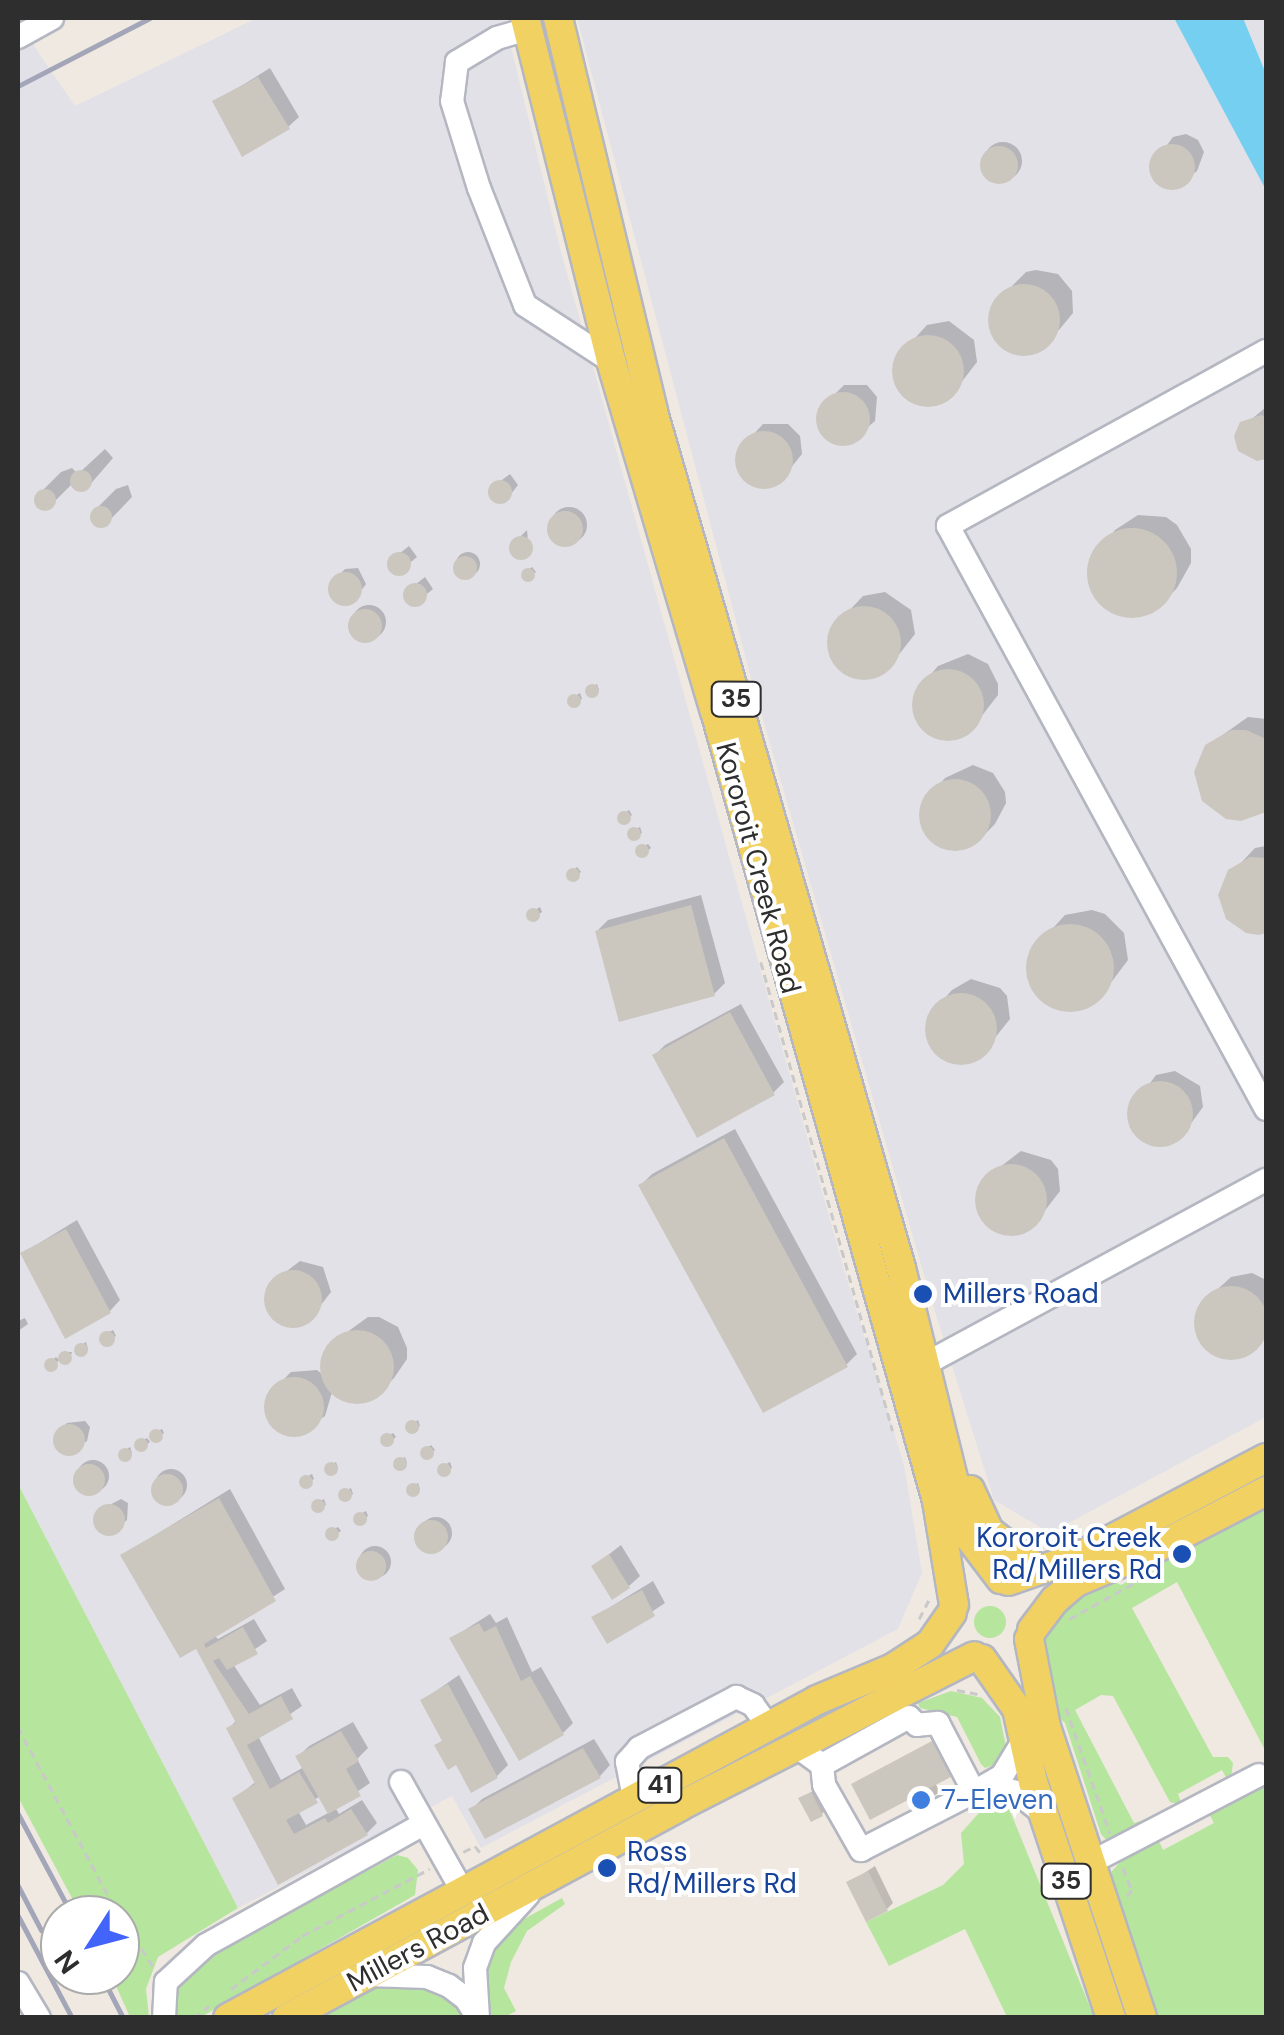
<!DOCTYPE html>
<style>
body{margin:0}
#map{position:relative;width:1284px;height:2035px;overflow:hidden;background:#efe9e1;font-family:"DM Sans",sans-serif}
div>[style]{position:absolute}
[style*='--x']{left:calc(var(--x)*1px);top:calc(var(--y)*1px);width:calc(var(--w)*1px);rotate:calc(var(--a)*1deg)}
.industrial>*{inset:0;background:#e3e1e8}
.green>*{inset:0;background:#b6e59e}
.round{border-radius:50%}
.water>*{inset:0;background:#75cff0}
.shadow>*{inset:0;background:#0003}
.building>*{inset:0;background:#cbc7bf}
.path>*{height:2.5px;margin-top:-1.25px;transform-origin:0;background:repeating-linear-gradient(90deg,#c9c9c9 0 8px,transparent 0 13px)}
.roads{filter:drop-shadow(2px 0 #b4b7c1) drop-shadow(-2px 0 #b4b7c1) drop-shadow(0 2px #b4b7c1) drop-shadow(0 -2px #b4b7c1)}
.minor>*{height:22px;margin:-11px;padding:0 11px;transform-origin:11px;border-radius:11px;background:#fff}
.major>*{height:28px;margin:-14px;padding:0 14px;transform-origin:14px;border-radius:14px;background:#f2d163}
.rail>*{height:5px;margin:-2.5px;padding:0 2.5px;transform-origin:2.5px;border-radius:2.5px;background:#a3a6b8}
.dots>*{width:28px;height:28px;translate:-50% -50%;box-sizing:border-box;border:5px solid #fff;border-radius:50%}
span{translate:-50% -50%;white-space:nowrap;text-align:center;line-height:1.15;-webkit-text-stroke:8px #fff;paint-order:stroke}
.shield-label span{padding:2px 8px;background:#fff;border:2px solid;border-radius:8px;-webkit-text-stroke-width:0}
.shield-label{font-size:25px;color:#2e2e2e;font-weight:700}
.street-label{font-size:28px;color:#2e2e2e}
.transit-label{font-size:28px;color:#164399}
.left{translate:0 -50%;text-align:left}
.right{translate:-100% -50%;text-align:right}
.shop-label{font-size:28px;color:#366cbe}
.frame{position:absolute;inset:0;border:20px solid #2e2e2e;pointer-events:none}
.north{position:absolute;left:40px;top:1895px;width:100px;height:100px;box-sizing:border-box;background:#fff;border:2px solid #ababab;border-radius:50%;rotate:234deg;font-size:28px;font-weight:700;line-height:40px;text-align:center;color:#2e2e2e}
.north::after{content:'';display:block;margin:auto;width:35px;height:45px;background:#4264fb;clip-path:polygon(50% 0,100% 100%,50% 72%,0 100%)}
</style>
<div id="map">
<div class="industrial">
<div style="clip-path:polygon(18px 18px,29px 18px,23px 21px,36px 49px,75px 106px,257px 18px,504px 18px,560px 248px,842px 1263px,904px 1465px,922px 1573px,898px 1629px,481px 1848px,452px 1796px,238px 1908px,18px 1484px)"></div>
<div style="clip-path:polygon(577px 18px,1266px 18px,1266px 1417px,1050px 1533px,994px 1500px,931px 1299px,751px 678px)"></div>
</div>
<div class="green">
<div style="clip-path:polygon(18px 1484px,238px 1908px,158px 1957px,146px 1989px,149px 2017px,130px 2017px,111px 1975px,120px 1975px,120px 1915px,81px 1915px,18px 1797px)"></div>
<div style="clip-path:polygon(1266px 1507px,1266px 1752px,1177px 1582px,1132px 1608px,1213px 1757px,1228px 1757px,1233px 1763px,1231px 1778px,1228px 1781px,1222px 1770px,1178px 1794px,1182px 1805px,1170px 1802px,1113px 1696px,1101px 1695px,1075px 1710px,1134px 1823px,1149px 1818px,1163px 1850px,1214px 1823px,1208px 1812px,1266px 1782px,1266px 2017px,1158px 2017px,1144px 1970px,1110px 1886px,1112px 1871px,1124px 1858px,1116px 1840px,1107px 1841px,1101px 1834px,1065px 1723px,1056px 1715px,1040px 1645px,1065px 1602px,1110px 1580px,1121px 1585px)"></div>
<div class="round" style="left:974px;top:1606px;width:32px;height:32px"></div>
<div style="clip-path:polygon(951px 1691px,982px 1698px,1000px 1717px,1006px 1747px,1003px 1759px,994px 1765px,985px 1768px,981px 1764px,957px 1717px,920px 1708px,918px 1703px)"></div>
<div style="clip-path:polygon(994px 1796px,1004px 1796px,1094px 2017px,1007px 2017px,965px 1929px,889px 1966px,866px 1922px,943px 1885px,964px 1864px,961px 1833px)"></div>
<div style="clip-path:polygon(397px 1855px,408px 1858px,418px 1870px,415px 1895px,201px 2017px,172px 2017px,174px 1988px,197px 1961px)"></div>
<div style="clip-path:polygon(562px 1898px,565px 1904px,527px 1931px,511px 1962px,504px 1988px,516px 2011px,505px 2017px,487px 2017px,484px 1995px,488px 1946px,515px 1924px)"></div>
<div style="clip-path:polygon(418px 1981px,459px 2003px,464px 2017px,317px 2018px,385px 1982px)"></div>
</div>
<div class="water">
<div style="clip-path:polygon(1174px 18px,1243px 18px,1266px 74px,1266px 190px)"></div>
</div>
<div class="shadow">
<div style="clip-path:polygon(270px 68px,299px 117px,288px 127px,215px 102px)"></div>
<div style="clip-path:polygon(1186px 134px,1198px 140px,1204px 152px,1197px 171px,1173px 188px,1155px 179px,1151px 167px,1173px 137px)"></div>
<div class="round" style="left:984px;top:142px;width:38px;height:38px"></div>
<div style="clip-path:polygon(1036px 270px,1058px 274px,1072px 291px,1073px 313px,1044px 348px,1022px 354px,1001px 344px,991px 325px,994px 304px,1026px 272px)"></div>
<div style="clip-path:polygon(949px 321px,974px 340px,977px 362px,950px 397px,928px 405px,907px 397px,899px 389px,897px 358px,927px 325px)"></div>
<div style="clip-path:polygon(844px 385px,867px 385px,877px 397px,875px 421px,850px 442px,834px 441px,822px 431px,821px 408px)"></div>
<div style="clip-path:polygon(1266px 407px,1266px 456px,1257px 459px,1239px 430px)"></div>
<div style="clip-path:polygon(763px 424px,788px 424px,800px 436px,802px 454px,780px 481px,764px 487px,741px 474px,740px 449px)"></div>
<div style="clip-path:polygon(105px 449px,113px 458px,88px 487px,80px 490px,72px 484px,54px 502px,42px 507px,38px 495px,61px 472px,72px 468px,78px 474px)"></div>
<div style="clip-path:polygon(510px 474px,518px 485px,507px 499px,498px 501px,491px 488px)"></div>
<div style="clip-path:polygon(128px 485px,132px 497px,110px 520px,96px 524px,93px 512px,116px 489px)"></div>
<div class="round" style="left:551px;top:507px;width:36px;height:36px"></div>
<div style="clip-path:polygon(1138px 515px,1166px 517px,1177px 525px,1191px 549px,1191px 563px,1177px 588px,1162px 604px,1136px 615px,1109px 608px,1092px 586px,1092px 558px,1115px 530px)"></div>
<div style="clip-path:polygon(527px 530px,529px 553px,516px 556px,512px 545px)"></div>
<div style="clip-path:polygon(409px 546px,417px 557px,397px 573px,390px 561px)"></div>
<div class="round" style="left:456px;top:552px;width:24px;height:24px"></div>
<div style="clip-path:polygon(532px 567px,536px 572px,527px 579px,524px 573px)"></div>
<div style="clip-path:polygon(358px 568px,366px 584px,358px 595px,350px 602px,334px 598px,331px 584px,337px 577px,345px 569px)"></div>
<div style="clip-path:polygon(425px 577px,433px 589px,413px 605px,406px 592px)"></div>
<div style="clip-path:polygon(885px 592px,911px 610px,915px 634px,886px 671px,876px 677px,852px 676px,834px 661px,832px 629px,863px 596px)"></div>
<div class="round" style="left:352px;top:605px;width:34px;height:34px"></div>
<div style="clip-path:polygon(968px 654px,988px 664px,998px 684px,998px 695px,970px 731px,948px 739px,927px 731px,915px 712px,917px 691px,938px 666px)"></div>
<div style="clip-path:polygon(597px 684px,599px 690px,590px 694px,588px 689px)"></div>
<div style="clip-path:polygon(580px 693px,582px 699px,572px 704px,570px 699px)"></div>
<div style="clip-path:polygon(1248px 717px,1266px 719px,1266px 809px,1241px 818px,1207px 746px)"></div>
<div style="clip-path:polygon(973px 765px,993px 773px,1005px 792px,1006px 803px,995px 824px,979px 840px,958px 849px,935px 843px,923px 825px,924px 803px,945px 778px)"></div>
<div style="clip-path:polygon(629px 810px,632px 815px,624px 821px,621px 816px)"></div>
<div style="clip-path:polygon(640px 827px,642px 833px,632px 837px,630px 832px)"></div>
<div style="clip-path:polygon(648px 844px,651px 848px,642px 855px,639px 849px)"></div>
<div style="clip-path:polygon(1266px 846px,1266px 929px,1259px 932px,1240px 864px,1255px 848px)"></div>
<div style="clip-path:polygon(577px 867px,581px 872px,572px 879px,569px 874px)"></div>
<div style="clip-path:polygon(701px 895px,725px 983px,714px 994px,597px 931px,608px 920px)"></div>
<div style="clip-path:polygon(540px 907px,542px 912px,533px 918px,530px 913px)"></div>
<div style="clip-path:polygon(1092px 910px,1105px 914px,1124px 933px,1128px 960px,1097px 1001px,1071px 1011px,1057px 1008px,1035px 991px,1028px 965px,1031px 952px,1065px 915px)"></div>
<div style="clip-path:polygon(971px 979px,1000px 988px,1007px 996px,1010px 1019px,982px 1054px,961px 1062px,940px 1054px,928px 1036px,930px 1015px,952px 990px)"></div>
<div style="clip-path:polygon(741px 1004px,784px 1082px,773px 1093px,655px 1055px,665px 1045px)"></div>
<div style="clip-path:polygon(1175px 1071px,1200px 1086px,1203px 1107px,1181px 1137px,1161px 1145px,1141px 1138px,1129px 1112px,1156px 1075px)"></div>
<div style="clip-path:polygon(735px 1129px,857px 1354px,846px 1365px,641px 1185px,652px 1174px)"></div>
<div style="clip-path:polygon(1021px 1151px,1051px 1160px,1058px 1169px,1060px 1191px,1033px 1226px,1012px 1234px,990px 1226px,978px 1208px,978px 1197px,987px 1177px)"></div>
<div style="clip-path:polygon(77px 1220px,120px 1300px,110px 1311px,23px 1253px)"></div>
<div style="clip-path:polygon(300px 1261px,323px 1267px,331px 1292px,310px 1319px,293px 1325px,277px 1319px,268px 1305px,274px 1281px)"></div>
<div style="clip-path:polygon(1252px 1273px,1266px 1280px,1266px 1337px,1254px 1350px,1232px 1358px,1210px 1350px,1198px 1331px,1197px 1320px,1206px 1300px,1231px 1277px)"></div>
<div style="clip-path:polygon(368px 1317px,379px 1317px,398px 1327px,407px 1348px,407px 1359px,394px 1378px,378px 1394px,357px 1401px,332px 1392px,325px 1416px,295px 1435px,271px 1423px,266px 1406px,280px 1383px,291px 1372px,317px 1370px,324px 1376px,326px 1353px,332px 1343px)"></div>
<div style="clip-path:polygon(25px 1318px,28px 1324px,18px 1331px,18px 1321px)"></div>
<div style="clip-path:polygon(113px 1330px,116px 1336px,106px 1343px,102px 1336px)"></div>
<div style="clip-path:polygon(86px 1342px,88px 1349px,80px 1354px,77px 1348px)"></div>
<div style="clip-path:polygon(65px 1352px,72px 1352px,69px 1361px,61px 1360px)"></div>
<div style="clip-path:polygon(56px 1357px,59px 1360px,51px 1369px,47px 1365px)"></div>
<div style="clip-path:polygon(418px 1420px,420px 1426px,410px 1431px,408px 1426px)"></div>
<div style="clip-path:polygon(85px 1421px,90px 1427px,87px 1441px,68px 1453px,61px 1450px,56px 1438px,60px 1430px,67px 1423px)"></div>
<div style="clip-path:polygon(162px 1429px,164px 1433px,155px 1440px,152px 1434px)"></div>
<div style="clip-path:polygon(393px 1433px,396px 1437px,387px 1444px,384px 1438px)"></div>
<div style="clip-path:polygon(147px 1438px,150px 1442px,140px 1449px,137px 1444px)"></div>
<div style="clip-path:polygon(431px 1445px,435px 1450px,426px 1457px,423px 1452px)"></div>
<div style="clip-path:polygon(130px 1447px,132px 1453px,122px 1458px,121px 1453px)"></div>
<div style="clip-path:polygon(405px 1457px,407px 1463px,397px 1468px,396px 1463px)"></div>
<div class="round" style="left:77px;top:1460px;width:32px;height:32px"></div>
<div style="clip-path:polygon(336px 1462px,338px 1468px,328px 1472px,327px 1468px)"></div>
<div style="clip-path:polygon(450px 1462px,452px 1468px,442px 1473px,440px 1468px)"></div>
<div class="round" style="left:155px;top:1469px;width:32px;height:32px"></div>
<div style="clip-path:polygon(312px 1474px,314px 1479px,305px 1485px,302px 1480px)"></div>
<div style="clip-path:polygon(418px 1483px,420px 1489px,410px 1493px,409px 1488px)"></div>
<div style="clip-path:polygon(351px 1488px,353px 1494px,345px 1499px,342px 1493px)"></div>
<div style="clip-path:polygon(evenodd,230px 1489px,285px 1589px,214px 1635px,218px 1639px,254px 1619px,267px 1641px,233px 1664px,260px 1705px,292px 1688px,302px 1706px,258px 1736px,281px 1780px,304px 1767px,298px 1757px,309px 1746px,353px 1722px,368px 1748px,357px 1759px,370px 1783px,335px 1807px,339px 1814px,362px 1800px,377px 1823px,367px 1833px,279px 1882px,235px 1798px,257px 1781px,229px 1728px,237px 1720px,197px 1646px,123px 1555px,230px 1489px,320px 1796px,330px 1812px,306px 1825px,298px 1811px,320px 1796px)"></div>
<div style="clip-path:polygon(121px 1499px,128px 1503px,127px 1520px,113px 1532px,101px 1529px,96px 1517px,100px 1510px)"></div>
<div style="clip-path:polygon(324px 1499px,326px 1505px,316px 1509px,314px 1504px)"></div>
<div style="clip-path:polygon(366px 1511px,368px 1516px,359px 1523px,356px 1517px)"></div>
<div class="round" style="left:420px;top:1517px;width:32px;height:32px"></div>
<div style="clip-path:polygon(338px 1527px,341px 1531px,331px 1538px,328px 1532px)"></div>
<div style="clip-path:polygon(621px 1545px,640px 1576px,629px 1586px,594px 1566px)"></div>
<div class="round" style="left:359px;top:1546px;width:32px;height:32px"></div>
<div style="clip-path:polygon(653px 1581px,665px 1603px,608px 1641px,594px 1617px)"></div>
<div style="clip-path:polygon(490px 1614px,496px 1623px,507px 1617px,532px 1672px,541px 1667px,573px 1723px,563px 1733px,452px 1638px)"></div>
<div style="clip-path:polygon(459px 1675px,508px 1765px,497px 1776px,457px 1762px,437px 1745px,444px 1739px,423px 1700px)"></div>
<div style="clip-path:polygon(594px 1739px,610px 1765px,600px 1776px,471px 1810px,482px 1799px)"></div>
<div style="clip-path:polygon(935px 1783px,940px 1792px,915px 1808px,909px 1796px)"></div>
<div style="clip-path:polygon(818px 1787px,828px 1807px,822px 1814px,802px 1799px)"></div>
<div style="clip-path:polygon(875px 1866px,893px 1903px,887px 1909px,849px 1883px)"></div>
</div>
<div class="building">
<div style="clip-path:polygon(258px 77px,290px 129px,242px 157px,212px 101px)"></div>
<div class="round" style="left:1149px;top:144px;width:46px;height:46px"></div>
<div class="round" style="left:980px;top:146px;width:38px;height:38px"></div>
<div class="round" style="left:988px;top:284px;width:72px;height:72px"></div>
<div class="round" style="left:892px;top:335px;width:72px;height:72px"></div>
<div class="round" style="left:816px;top:392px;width:54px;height:54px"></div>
<div style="clip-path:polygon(1261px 415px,1266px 417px,1266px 459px,1257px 461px,1238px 451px,1234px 436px,1240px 422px)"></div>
<div class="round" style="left:735px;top:431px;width:58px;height:58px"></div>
<div class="round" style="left:70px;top:470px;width:22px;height:22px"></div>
<div class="round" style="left:488px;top:480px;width:24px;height:24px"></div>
<div class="round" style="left:34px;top:489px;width:22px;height:22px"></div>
<div class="round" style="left:90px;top:506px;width:22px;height:22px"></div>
<div class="round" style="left:547px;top:511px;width:36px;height:36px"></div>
<div class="round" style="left:1087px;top:528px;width:90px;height:90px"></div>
<div class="round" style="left:509px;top:536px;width:24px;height:24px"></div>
<div class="round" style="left:387px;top:552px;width:24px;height:24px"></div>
<div class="round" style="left:453px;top:556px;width:24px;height:24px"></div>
<div class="round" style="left:521px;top:568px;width:14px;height:14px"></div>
<div class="round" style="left:328px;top:572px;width:34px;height:34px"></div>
<div class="round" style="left:403px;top:583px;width:24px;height:24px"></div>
<div class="round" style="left:827px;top:606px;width:74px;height:74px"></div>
<div class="round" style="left:348px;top:609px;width:34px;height:34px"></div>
<div class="round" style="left:912px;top:669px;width:72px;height:72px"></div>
<div class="round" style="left:585px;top:684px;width:14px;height:14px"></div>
<div class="round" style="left:567px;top:694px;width:14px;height:14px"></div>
<div style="clip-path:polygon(1231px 730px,1246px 730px,1266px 739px,1266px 812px,1241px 821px,1226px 819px,1202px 801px,1194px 772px,1205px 745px)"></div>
<div class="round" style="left:919px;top:779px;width:72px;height:72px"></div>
<div class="round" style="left:617px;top:811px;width:14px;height:14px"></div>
<div class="round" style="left:627px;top:827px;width:14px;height:14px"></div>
<div class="round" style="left:635px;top:844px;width:14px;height:14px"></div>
<div style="clip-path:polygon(1250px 857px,1266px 858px,1266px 933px,1259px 935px,1246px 933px,1226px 919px,1218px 895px,1228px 870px)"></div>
<div class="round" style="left:566px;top:868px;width:14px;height:14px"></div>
<div style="clip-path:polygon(691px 905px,715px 996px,619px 1022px,595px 931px)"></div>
<div class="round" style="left:526px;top:908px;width:14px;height:14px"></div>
<div class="round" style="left:1026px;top:924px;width:88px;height:88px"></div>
<div class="round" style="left:925px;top:993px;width:72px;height:72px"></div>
<div style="clip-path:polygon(730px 1012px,775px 1095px,697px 1138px,652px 1055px)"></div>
<div class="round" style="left:1127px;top:1081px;width:66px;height:66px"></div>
<div style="clip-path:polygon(724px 1138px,848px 1367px,763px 1413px,638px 1185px)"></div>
<div class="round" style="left:975px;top:1164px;width:72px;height:72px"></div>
<div style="clip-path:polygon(66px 1229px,111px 1313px,65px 1339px,20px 1253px)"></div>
<div class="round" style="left:264px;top:1270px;width:58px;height:58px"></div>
<div class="round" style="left:1194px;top:1286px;width:74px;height:74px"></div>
<div class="round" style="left:320px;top:1330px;width:74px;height:74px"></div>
<div class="round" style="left:99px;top:1331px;width:16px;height:16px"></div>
<div class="round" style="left:74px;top:1343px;width:14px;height:14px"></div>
<div class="round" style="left:58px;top:1351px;width:14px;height:14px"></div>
<div class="round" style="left:44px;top:1358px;width:14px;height:14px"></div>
<div class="round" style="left:264px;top:1377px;width:60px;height:60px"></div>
<div class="round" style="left:405px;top:1420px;width:14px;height:14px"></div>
<div class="round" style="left:53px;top:1424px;width:32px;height:32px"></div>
<div class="round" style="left:149px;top:1429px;width:14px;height:14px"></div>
<div class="round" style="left:380px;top:1433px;width:14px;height:14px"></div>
<div class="round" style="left:134px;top:1438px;width:14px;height:14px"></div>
<div class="round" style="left:420px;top:1446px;width:14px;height:14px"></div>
<div class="round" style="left:118px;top:1448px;width:14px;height:14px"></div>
<div class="round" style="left:393px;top:1457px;width:14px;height:14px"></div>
<div class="round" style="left:324px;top:1462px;width:14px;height:14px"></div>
<div class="round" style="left:437px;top:1463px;width:14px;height:14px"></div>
<div class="round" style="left:73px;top:1464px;width:32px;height:32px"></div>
<div class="round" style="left:151px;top:1474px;width:32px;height:32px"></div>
<div class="round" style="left:299px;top:1475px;width:14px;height:14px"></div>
<div class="round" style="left:406px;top:1483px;width:14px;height:14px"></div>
<div class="round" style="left:338px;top:1488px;width:14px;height:14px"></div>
<div style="clip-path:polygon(219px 1498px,276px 1601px,204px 1644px,206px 1648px,243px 1627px,258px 1654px,227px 1670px,219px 1658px,213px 1661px,249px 1714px,281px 1696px,293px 1719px,247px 1745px,270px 1789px,299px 1772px,318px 1803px,286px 1820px,294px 1834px,325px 1818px,328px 1823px,351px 1809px,368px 1835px,278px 1885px,232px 1798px,255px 1784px,226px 1728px,236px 1723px,196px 1649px,180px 1658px,120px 1555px)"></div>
<div class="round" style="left:311px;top:1499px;width:14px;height:14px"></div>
<div class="round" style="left:93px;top:1504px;width:32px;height:32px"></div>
<div class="round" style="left:353px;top:1512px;width:14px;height:14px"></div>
<div class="round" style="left:414px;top:1520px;width:34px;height:34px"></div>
<div class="round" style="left:325px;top:1527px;width:14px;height:14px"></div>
<div class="round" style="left:356px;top:1551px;width:30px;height:30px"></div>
<div style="clip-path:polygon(609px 1554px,630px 1588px,612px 1600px,591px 1566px)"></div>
<div style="clip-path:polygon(642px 1590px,655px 1616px,607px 1644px,591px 1617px)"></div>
<div style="clip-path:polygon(479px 1623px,484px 1632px,496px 1626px,521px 1681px,530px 1676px,564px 1735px,519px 1761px,449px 1638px)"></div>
<div style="clip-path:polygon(448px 1684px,498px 1778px,471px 1793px,456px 1765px,448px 1770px,434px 1745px,442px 1741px,420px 1700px)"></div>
<div style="clip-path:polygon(341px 1731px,359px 1761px,346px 1769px,361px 1796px,328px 1814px,295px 1756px)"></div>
<div style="clip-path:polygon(947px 1733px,966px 1769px,928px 1789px,934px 1801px,914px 1812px,908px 1800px,870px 1820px,851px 1784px)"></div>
<div style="clip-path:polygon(583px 1748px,601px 1778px,485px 1839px,468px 1809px)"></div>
<div style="clip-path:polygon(811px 1792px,823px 1816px,811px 1822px,798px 1798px)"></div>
<div style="clip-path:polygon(868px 1871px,888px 1911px,866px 1922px,846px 1882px)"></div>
</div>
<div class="path">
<div style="--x:761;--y:962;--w:487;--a:74.3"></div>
<div style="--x:919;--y:1619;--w:22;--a:-63"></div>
<div style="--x:1069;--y:1619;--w:77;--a:-28.9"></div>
<div style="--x:957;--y:1690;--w:21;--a:11"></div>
<div style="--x:1066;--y:1708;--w:133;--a:70.6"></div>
<div style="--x:18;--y:1727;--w:213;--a:61.8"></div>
<div style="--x:463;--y:1852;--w:13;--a:-27"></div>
<div style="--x:475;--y:1846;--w:13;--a:51"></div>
<div style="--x:1123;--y:1868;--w:24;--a:68"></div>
<div style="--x:1132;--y:1890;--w:9;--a:126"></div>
<div style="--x:120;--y:1916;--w:60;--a:56.6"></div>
<div style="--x:231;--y:1989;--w:89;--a:-36.7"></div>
<div style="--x:302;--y:1936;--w:144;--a:-27.8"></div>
<div style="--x:194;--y:2018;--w:19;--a:-39"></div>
</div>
<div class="roads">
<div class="minor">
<div style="--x:528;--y:29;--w:32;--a:164"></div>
<div style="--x:497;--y:38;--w:47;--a:149"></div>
<div style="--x:457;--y:62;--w:39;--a:97"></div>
<div style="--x:452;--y:101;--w:91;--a:72.8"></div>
<div style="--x:479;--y:188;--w:126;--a:68.5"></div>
<div style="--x:525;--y:305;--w:103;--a:33.1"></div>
<div style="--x:18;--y:37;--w:39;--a:-29"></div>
<div style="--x:1266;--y:351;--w:363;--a:151.2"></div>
<div style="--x:948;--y:526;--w:664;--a:61.39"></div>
<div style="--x:927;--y:1363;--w:385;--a:-28.4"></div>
<div style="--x:796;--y:1746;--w:32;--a:36"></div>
<div style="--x:822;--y:1765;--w:20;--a:84"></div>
<div style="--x:824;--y:1785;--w:75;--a:60.4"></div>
<div style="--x:861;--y:1850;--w:127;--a:-27.2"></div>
<div style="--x:974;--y:1792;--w:78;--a:-117.6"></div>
<div style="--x:938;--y:1723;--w:21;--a:175"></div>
<div style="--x:917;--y:1725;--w:11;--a:-135"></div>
<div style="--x:822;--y:1765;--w:99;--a:-28.9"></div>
<div style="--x:401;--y:1782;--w:126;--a:60.6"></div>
<div style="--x:988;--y:1785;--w:29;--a:14"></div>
<div style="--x:1016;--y:1792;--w:36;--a:38"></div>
<div style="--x:974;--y:1792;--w:32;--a:-30"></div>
<div style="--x:1002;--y:1776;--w:41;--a:-59"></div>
<div style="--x:634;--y:1798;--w:37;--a:-101"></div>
<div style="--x:627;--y:1762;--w:18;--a:-49"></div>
<div style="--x:639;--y:1748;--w:110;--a:-27.7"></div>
<div style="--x:736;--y:1697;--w:19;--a:25"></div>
<div style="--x:753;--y:1705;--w:26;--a:54"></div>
<div style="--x:1092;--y:1862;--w:188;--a:-27.5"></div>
<div style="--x:368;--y:1975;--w:59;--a:1.9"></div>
<div style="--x:427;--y:1977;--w:24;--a:22"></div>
<div style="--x:449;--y:1986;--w:21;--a:37"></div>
<div style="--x:466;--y:1999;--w:22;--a:58"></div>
<div style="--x:18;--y:1983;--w:41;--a:59"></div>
<div style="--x:164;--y:2018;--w:36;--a:-87"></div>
<div style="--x:166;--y:1982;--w:54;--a:-42.8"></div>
<div style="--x:206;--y:1945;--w:247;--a:-29.1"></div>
<div style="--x:478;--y:2018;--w:50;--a:-93.4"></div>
<div style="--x:475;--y:1968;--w:27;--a:-70"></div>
<div style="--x:484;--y:1943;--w:65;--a:-47.5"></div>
</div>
<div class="major">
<div style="--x:525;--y:18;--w:354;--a:75.9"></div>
<div style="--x:611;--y:361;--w:365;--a:73.5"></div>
<div style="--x:715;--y:711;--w:821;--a:74.3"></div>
<div style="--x:937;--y:1501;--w:105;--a:80.7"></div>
<div style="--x:558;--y:18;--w:405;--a:76.4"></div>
<div style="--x:653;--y:412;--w:891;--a:73.84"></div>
<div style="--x:901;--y:1268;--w:258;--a:76.1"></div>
<div style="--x:963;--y:1518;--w:20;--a:72"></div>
<div style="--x:969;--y:1537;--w:53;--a:52.7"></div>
<div style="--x:970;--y:1490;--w:45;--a:65.1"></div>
<div style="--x:989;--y:1531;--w:63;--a:38"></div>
<div style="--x:1008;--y:1581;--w:76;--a:-19.1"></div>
<div style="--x:1080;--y:1556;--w:210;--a:-27.8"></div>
<div style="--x:1032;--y:1630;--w:38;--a:-53"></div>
<div style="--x:1055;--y:1600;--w:28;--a:-41"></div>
<div style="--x:1076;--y:1582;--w:87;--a:-23"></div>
<div style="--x:1156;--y:1548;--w:124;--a:-27.4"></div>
<div style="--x:1029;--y:1639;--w:90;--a:79.1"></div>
<div style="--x:1046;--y:1727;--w:306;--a:71.7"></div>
<div style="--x:982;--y:1659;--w:61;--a:55"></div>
<div style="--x:1017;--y:1709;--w:75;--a:77.6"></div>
<div style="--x:1033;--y:1782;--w:249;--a:71.7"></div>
<div style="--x:228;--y:2018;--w:669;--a:-28.36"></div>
<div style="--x:817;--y:1700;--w:82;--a:-22.8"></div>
<div style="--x:893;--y:1668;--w:44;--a:-33"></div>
<div style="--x:930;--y:1644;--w:38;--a:-55"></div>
<div style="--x:287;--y:2018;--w:447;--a:-28.3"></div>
<div style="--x:680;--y:1806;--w:330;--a:-27"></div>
</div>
</div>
<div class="rail">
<div style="--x:18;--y:86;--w:148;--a:-27.3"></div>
<div style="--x:18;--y:1814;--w:115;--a:61.9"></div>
<div style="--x:18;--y:1886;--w:50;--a:62.4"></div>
<div style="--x:18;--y:1916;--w:115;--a:62.1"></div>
<div style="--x:101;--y:1975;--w:48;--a:62.9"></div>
</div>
<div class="dots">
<div style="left:923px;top:1294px;background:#1a4fb4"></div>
<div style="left:1182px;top:1554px;background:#1a4fb4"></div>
<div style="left:921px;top:1800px;background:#3f7fe0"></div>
<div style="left:607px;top:1868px;background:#1a4fb4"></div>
</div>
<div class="shield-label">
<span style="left:736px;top:699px">35</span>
<span style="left:660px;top:1785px">41</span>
<span style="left:1066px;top:1881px">35</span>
</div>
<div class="street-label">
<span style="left:758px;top:868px;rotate:75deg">Kororoit Creek Road</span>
<span style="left:418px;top:1948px;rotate:-28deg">Millers Road</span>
</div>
<div class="transit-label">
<span class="left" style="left:943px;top:1294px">Millers Road</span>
<span class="right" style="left:1162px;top:1554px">Kororoit Creek<br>Rd/Millers Rd</span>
<span class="left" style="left:627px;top:1868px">Ross<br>Rd/Millers Rd</span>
</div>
<div class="shop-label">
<span class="left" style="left:941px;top:1800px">7-Eleven</span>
</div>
<div class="frame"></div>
<div class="north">N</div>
</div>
